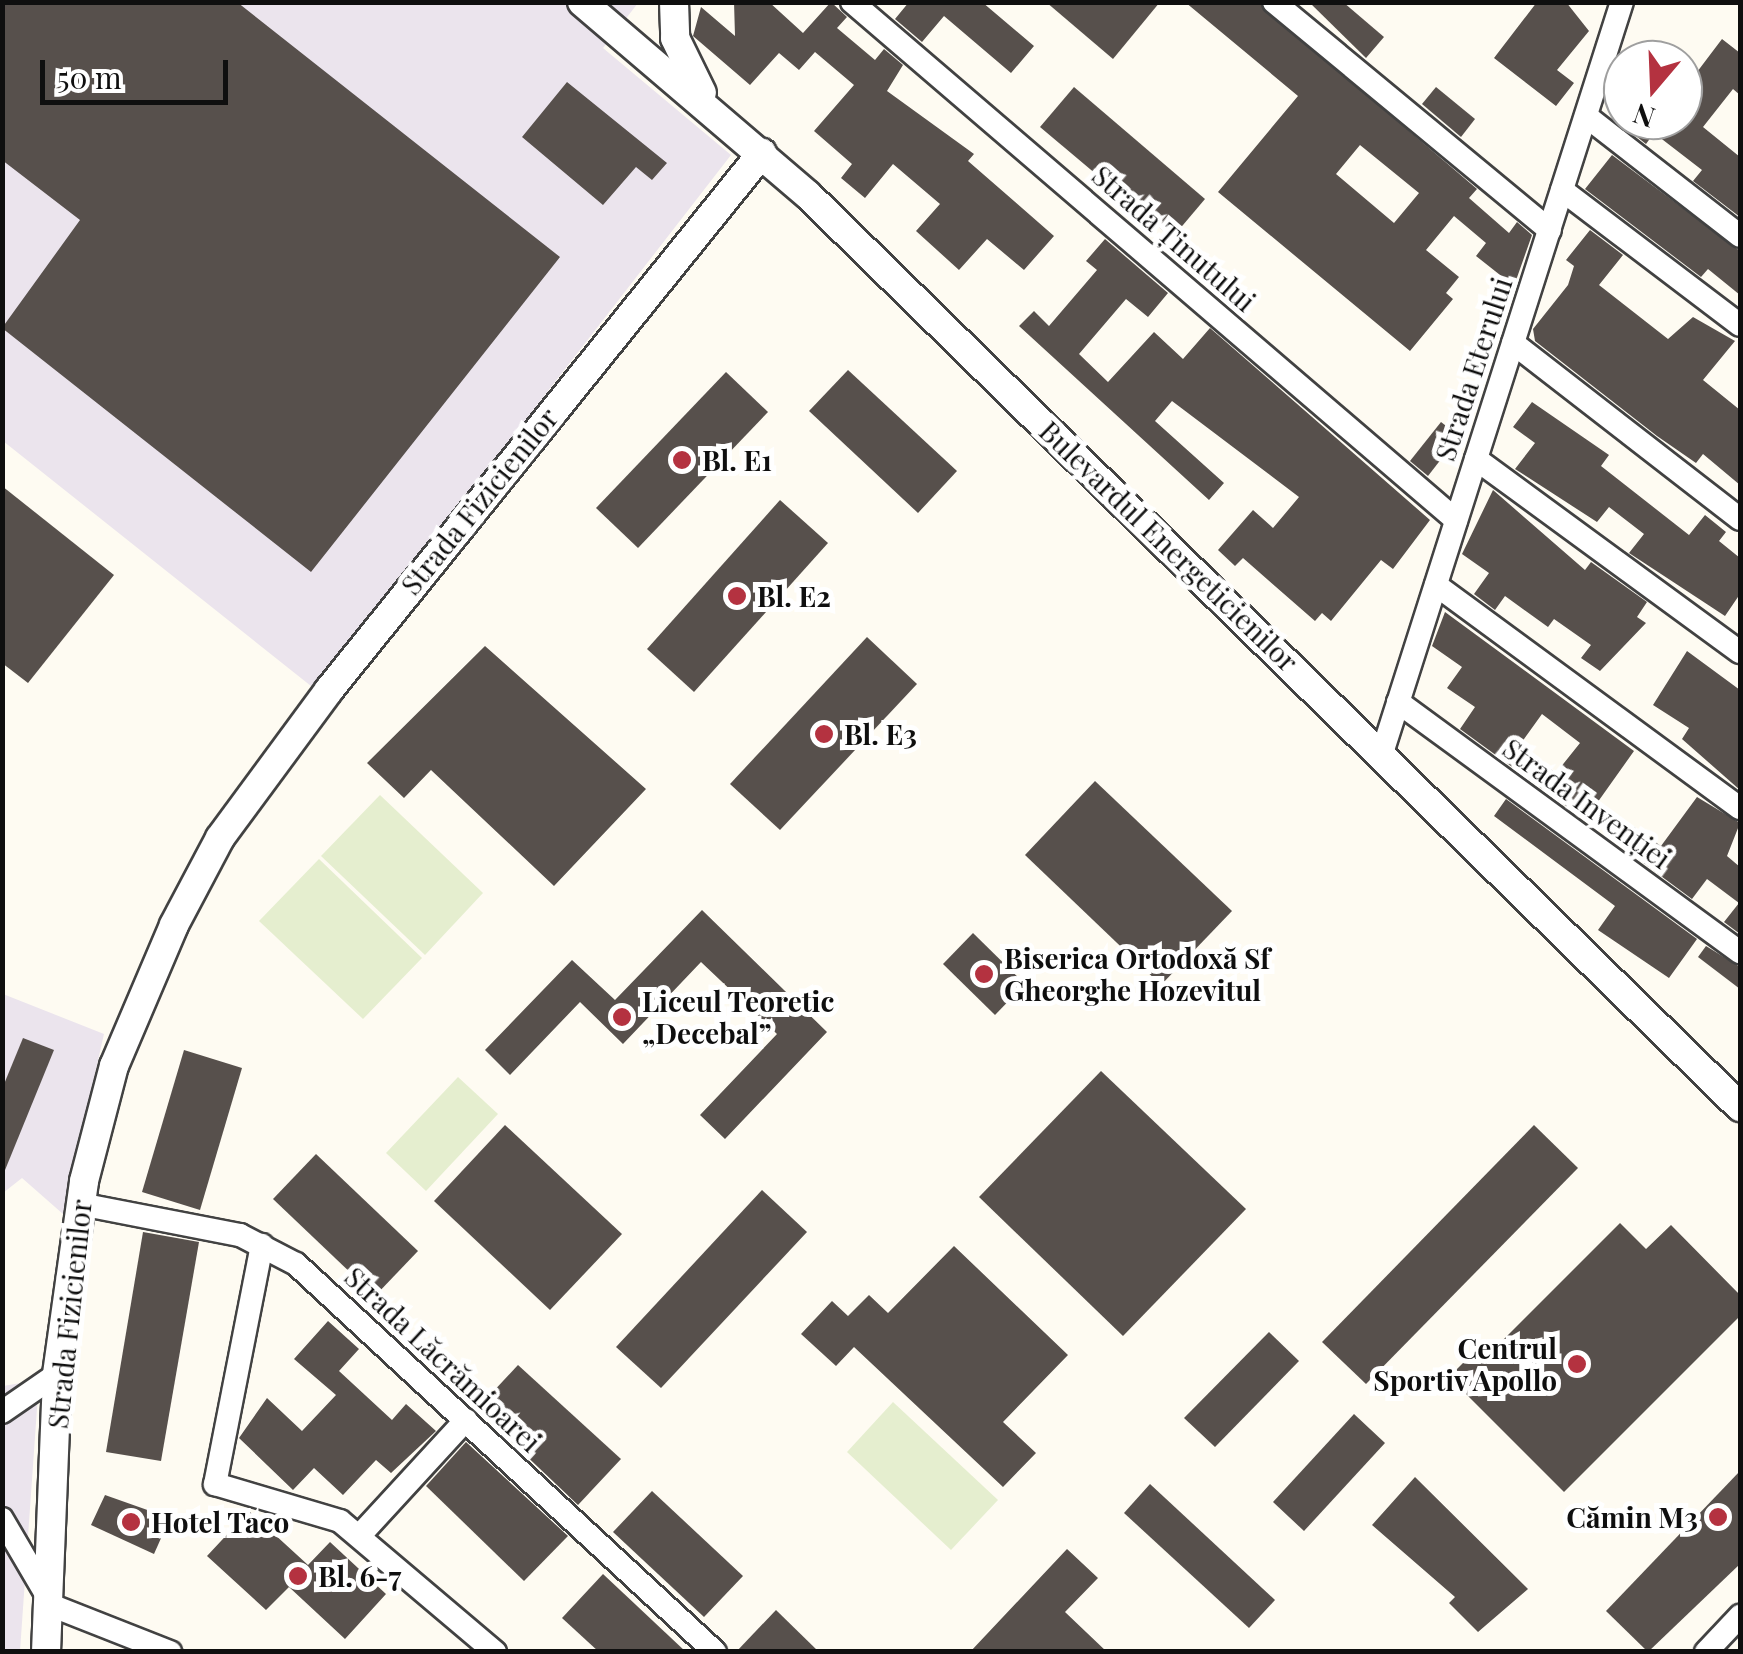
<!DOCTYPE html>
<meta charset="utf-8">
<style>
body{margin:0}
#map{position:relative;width:1743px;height:1654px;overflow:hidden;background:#fefbf2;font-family:"Playfair Display",serif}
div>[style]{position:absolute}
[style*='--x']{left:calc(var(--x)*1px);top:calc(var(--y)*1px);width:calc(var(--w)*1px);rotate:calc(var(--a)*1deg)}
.industrial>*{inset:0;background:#ebe4ed}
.pitch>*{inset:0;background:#e5eecf}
.building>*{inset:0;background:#57504c}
.roads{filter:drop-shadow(2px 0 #424242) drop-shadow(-2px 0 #424242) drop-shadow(0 2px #424242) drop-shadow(0 -2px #424242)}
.minor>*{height:22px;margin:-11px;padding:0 11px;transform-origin:11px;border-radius:11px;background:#fff}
.tertiary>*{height:28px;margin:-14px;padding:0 14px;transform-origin:14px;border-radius:14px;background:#fff}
.dots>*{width:28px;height:28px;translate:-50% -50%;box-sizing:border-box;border:5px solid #fff;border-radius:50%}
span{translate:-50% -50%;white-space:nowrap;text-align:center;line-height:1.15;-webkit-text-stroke:10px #fff;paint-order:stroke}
.street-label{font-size:28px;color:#0f0f0f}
.poi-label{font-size:28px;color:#0f0f0f;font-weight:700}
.left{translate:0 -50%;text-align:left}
.right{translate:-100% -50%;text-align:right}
.frame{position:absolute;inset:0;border:5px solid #0f0f0f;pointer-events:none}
.north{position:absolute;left:1603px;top:40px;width:100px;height:100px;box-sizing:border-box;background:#fff;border:2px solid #9f9f9f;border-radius:50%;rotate:199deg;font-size:28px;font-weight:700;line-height:40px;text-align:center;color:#0f0f0f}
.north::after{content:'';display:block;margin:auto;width:35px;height:45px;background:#b43240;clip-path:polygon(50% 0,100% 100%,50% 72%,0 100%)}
.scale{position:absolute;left:40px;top:60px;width:188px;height:45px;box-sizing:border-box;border:5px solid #0f0f0f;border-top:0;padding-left:12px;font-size:30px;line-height:35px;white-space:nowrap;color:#0f0f0f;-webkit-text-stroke:8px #fff;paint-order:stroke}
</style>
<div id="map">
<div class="industrial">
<div style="clip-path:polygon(2px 3px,638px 3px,603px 48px,731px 155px,316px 690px,3px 441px)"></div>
<div style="clip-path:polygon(3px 994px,104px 1034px,63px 1214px,22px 1178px,3px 1193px)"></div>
<div style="clip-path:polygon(39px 1380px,20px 1651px,3px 1652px,3px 1386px)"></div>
</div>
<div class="pitch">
<div style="clip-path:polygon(380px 795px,483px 893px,425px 955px,321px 856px)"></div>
<div style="clip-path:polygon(319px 859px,422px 958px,363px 1019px,259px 921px)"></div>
<div style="clip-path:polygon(458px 1077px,498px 1114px,426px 1191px,386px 1153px)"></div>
<div style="clip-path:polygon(893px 1402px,998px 1500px,951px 1550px,847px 1452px)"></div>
</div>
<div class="building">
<div style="clip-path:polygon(2px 2px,237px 2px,560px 257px,311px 572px,2px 328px,80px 220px,2px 160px)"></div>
<div style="clip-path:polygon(734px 2px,769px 2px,803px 33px,831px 2px,847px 17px,837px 28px,875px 60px,884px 49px,903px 65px,887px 91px,974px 154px,968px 161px,1054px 236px,1024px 270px,987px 239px,959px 270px,916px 231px,940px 204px,893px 164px,865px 198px,841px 178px,852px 164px,814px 131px,854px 85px,815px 52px,799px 70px,779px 53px,750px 85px,693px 36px,701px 7px,735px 36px)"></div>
<div style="clip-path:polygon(909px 2px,982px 2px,1034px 46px,1011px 73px,944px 16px,922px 42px,895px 19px)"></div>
<div style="clip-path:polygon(1046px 2px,1160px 2px,1113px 59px)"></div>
<div style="clip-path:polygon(evenodd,1185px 2px,1258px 2px,1477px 189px,1469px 198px,1509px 233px,1517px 222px,1532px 235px,1514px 286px,1476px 256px,1486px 243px,1454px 216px,1426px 250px,1459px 277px,1446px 293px,1453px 299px,1410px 351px,1218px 192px,1298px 96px,1185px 2px,1360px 145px,1419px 193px,1394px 223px,1336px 174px,1360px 145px)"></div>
<div style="clip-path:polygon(1309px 2px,1343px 2px,1384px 37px,1366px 58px)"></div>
<div style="clip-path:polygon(1537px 2px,1566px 2px,1589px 31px,1557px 70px,1574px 83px,1556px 106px,1494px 58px)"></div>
<div style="clip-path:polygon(1722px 39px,1740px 53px,1740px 95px,1733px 89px,1703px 127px,1740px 157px,1740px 217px,1693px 181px,1702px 170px,1654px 133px,1646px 144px,1631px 132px,1636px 120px,1683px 120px,1683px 67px,1694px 76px)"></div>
<div style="clip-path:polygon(567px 82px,667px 163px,652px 180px,636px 167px,603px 205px,522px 137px)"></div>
<div style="clip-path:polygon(1074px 87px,1205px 199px,1172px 238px,1040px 127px)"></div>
<div style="clip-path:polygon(1436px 87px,1475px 119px,1461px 137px,1422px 104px)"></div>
<div style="clip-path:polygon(1612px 155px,1740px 251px,1740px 295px,1708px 269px,1701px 277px,1585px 189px)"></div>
<div style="clip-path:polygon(1590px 230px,1623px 255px,1599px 285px,1668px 339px,1693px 317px,1735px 341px,1703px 380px,1740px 410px,1740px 485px,1703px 454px,1696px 463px,1657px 436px,1535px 341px,1533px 329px,1568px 285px,1574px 266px,1566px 260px)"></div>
<div style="clip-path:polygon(1105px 239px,1168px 293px,1148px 317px,1126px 299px,1079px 354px,1108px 382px,1154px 332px,1183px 359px,1210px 328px,1430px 520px,1393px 569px,1381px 560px,1331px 621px,1322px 613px,1315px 621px,1243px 558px,1235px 566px,1218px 550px,1253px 510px,1273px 528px,1299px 497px,1172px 401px,1155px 421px,1224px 483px,1209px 500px,1019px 326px,1034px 311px,1049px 326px,1097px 270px,1086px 261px)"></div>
<div style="clip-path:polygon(848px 370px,957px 471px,918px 513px,809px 411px)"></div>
<div style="clip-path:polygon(726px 372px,768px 412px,638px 548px,596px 508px)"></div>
<div style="clip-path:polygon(1532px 402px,1609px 455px,1601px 466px,1689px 535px,1705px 515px,1726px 532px,1719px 541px,1740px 558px,1740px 594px,1725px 616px,1629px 553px,1644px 534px,1609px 507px,1597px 522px,1515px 469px,1535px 443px,1513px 427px)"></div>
<div style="clip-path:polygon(1441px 422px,1459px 436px,1428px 476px,1410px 461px)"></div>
<div style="clip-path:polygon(2px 486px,114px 575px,28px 683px,2px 663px)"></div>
<div style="clip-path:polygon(1493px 490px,1585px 570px,1591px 562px,1647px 602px,1637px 617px,1646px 623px,1600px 671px,1581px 658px,1591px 645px,1554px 619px,1548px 627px,1505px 596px,1495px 610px,1474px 594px,1489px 573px,1462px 554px)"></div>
<div style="clip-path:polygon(780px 500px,828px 543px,694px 692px,647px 649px)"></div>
<div style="clip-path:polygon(evenodd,1445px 612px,1634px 751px,1585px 820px,1460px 729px,1475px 707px,1447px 688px,1462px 667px,1432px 646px,1445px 612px,1542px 714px,1580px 743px,1556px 773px,1519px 746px,1542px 714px)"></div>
<div style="clip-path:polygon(867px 637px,917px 684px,780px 830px,730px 784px)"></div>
<div style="clip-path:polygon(485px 646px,646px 789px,554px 886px,431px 770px,404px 798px,367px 763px)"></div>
<div style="clip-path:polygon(1687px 651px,1740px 690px,1740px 790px,1682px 739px,1689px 728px,1653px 705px)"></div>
<div style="clip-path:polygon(1095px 781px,1232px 911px,1161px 985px,1025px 855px)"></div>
<div style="clip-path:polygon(1697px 797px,1740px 823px,1727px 856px,1740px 867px,1740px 934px,1724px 922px,1739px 903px,1707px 879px,1692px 899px,1619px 845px,1633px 826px,1661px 846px)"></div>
<div style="clip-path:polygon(1506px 799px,1697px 939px,1669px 978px,1598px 930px,1615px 906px,1494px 816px)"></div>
<div style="clip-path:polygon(702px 910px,827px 1032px,725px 1139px,700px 1115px,777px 1034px,701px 962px,623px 1044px,580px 1002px,510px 1075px,485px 1050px,572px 960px,615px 1000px)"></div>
<div style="clip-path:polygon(973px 933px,1025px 984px,995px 1015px,943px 964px)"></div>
<div style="clip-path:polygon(1706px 946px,1740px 967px,1740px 989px,1698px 957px)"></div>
<div style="clip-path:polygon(23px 1038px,54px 1050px,3px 1175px,2px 1089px)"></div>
<div style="clip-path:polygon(184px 1050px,242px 1068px,200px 1210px,142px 1192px)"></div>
<div style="clip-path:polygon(1101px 1071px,1246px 1209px,1123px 1336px,979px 1197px)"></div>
<div style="clip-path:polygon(505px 1125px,622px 1234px,550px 1310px,434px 1201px)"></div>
<div style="clip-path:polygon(1534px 1125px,1578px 1168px,1366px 1384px,1322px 1342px)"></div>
<div style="clip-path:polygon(316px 1154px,418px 1251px,375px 1296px,273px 1199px)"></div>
<div style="clip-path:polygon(762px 1190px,807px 1232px,661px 1388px,616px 1347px)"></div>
<div style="clip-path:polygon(1620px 1223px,1646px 1249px,1671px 1225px,1740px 1295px,1740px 1316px,1564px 1492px,1449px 1377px,1483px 1343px,1492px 1351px)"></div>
<div style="clip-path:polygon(143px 1232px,199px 1242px,161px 1461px,106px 1452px)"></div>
<div style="clip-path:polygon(954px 1246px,1068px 1355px,1003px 1422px,1036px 1453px,1003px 1487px,854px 1347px,836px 1366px,801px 1334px,832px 1301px,848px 1316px,869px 1295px,888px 1313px)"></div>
<div style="clip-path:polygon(328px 1321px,359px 1349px,339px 1371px,392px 1420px,406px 1404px,436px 1431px,391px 1473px,376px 1460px,343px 1495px,314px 1468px,293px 1490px,239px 1438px,267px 1398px,302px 1431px,336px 1395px,294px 1359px)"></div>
<div style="clip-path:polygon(1269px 1332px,1299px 1361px,1215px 1447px,1184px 1418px)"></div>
<div style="clip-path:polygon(518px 1365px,621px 1459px,578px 1505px,477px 1409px)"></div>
<div style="clip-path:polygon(1354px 1414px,1385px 1443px,1304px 1531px,1273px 1502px)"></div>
<div style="clip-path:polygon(466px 1442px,568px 1536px,524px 1581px,426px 1486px)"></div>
<div style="clip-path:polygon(1740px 1471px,1740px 1564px,1648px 1652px,1606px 1611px)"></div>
<div style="clip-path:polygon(1415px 1477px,1528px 1589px,1478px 1632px,1449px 1603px,1455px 1597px,1372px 1525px)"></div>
<div style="clip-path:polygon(1150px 1484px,1275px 1600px,1249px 1628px,1124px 1513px)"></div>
<div style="clip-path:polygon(652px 1491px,743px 1576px,704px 1617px,613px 1532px)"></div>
<div style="clip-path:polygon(105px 1495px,170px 1518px,154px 1554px,91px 1525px)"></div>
<div style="clip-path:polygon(249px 1511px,308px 1565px,330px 1542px,386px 1594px,345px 1639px,289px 1587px,266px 1610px,207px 1556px)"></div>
<div style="clip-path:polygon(1067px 1549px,1098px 1578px,1065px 1612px,1107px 1652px,970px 1652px)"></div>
<div style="clip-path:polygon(603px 1574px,686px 1652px,599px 1652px,562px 1618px)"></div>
<div style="clip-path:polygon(776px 1610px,819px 1652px,736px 1652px)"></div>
</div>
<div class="roads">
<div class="minor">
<div style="--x:852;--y:2;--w:796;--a:40.62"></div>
<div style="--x:1274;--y:2;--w:358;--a:39.6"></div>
<div style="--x:1586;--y:116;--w:195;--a:37.9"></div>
<div style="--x:1562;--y:190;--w:223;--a:37.2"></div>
<div style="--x:1513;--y:343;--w:287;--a:37.8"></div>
<div style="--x:1476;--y:459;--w:327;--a:36.2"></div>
<div style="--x:1436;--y:585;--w:377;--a:36.3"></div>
<div style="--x:1398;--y:702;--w:424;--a:36.2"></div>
<div style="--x:1382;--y:753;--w:788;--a:-72.28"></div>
<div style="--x:80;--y:1204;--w:163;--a:11"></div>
<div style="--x:240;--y:1235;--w:63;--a:27.4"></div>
<div style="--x:296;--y:1264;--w:571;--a:42.8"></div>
<div style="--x:262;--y:1245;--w:244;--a:101.1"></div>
<div style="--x:215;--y:1484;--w:130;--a:16.5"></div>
<div style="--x:340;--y:1521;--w:203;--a:40.2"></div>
<div style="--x:2;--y:1412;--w:67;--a:-34.6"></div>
<div style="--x:2;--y:1519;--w:101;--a:59.6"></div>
<div style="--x:53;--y:1606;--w:126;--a:21.5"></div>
<div style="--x:361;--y:1534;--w:155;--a:-47.4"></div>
<div style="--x:1706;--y:1652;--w:50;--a:-46.6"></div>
</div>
<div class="tertiary">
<div style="--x:582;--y:2;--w:297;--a:40.5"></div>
<div style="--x:808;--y:195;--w:1304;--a:44.38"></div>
<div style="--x:674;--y:2;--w:36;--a:88"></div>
<div style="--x:675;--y:38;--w:61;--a:63.9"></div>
<div style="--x:46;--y:1652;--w:278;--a:-87.7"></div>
<div style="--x:57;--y:1374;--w:195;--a:-82"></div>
<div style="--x:84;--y:1181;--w:119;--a:-75.4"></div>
<div style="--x:114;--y:1066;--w:153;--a:-66.9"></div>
<div style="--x:174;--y:925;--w:98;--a:-62.1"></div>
<div style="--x:220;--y:838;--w:184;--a:-53.6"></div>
<div style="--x:329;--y:690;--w:690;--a:-51.12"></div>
</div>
</div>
<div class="dots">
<div style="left:682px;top:460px;background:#b43240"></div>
<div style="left:737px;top:596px;background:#b43240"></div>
<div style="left:824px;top:734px;background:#b43240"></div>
<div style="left:984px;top:974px;background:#b43240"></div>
<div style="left:622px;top:1017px;background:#b43240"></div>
<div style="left:1577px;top:1364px;background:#b43240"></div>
<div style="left:1718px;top:1517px;background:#b43240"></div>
<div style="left:131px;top:1522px;background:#b43240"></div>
<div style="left:298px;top:1576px;background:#b43240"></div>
</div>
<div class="street-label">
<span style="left:1174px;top:238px;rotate:41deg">Strada Ținutului</span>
<span style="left:1473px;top:369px;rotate:-72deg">Strada Eterului</span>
<span style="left:479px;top:501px;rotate:-51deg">Strada Fizicienilor</span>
<span style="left:1169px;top:546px;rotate:44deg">Bulevardul Energeticienilor</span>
<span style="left:1587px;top:803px;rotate:36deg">Strada Invenției</span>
<span style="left:69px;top:1314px;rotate:-84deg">Strada Fizicienilor</span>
<span style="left:443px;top:1359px;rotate:43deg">Strada Lăcrămioarei</span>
</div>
<div class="poi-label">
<span class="left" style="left:702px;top:460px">Bl. E1</span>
<span class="left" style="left:757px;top:596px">Bl. E2</span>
<span class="left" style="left:844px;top:734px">Bl. E3</span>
<span class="left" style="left:1004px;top:974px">Biserica Ortodoxă Sf<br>Gheorghe Hozevitul</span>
<span class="left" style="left:642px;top:1017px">Liceul Teoretic<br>„Decebal”</span>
<span class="right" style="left:1557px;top:1364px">Centrul<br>Sportiv Apollo</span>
<span class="right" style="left:1698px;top:1517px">Cămin M3</span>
<span class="left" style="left:151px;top:1522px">Hotel Taco</span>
<span class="left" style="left:318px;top:1576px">Bl. 6-7</span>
</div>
<div class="frame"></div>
<div class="north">N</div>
<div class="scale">50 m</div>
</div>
